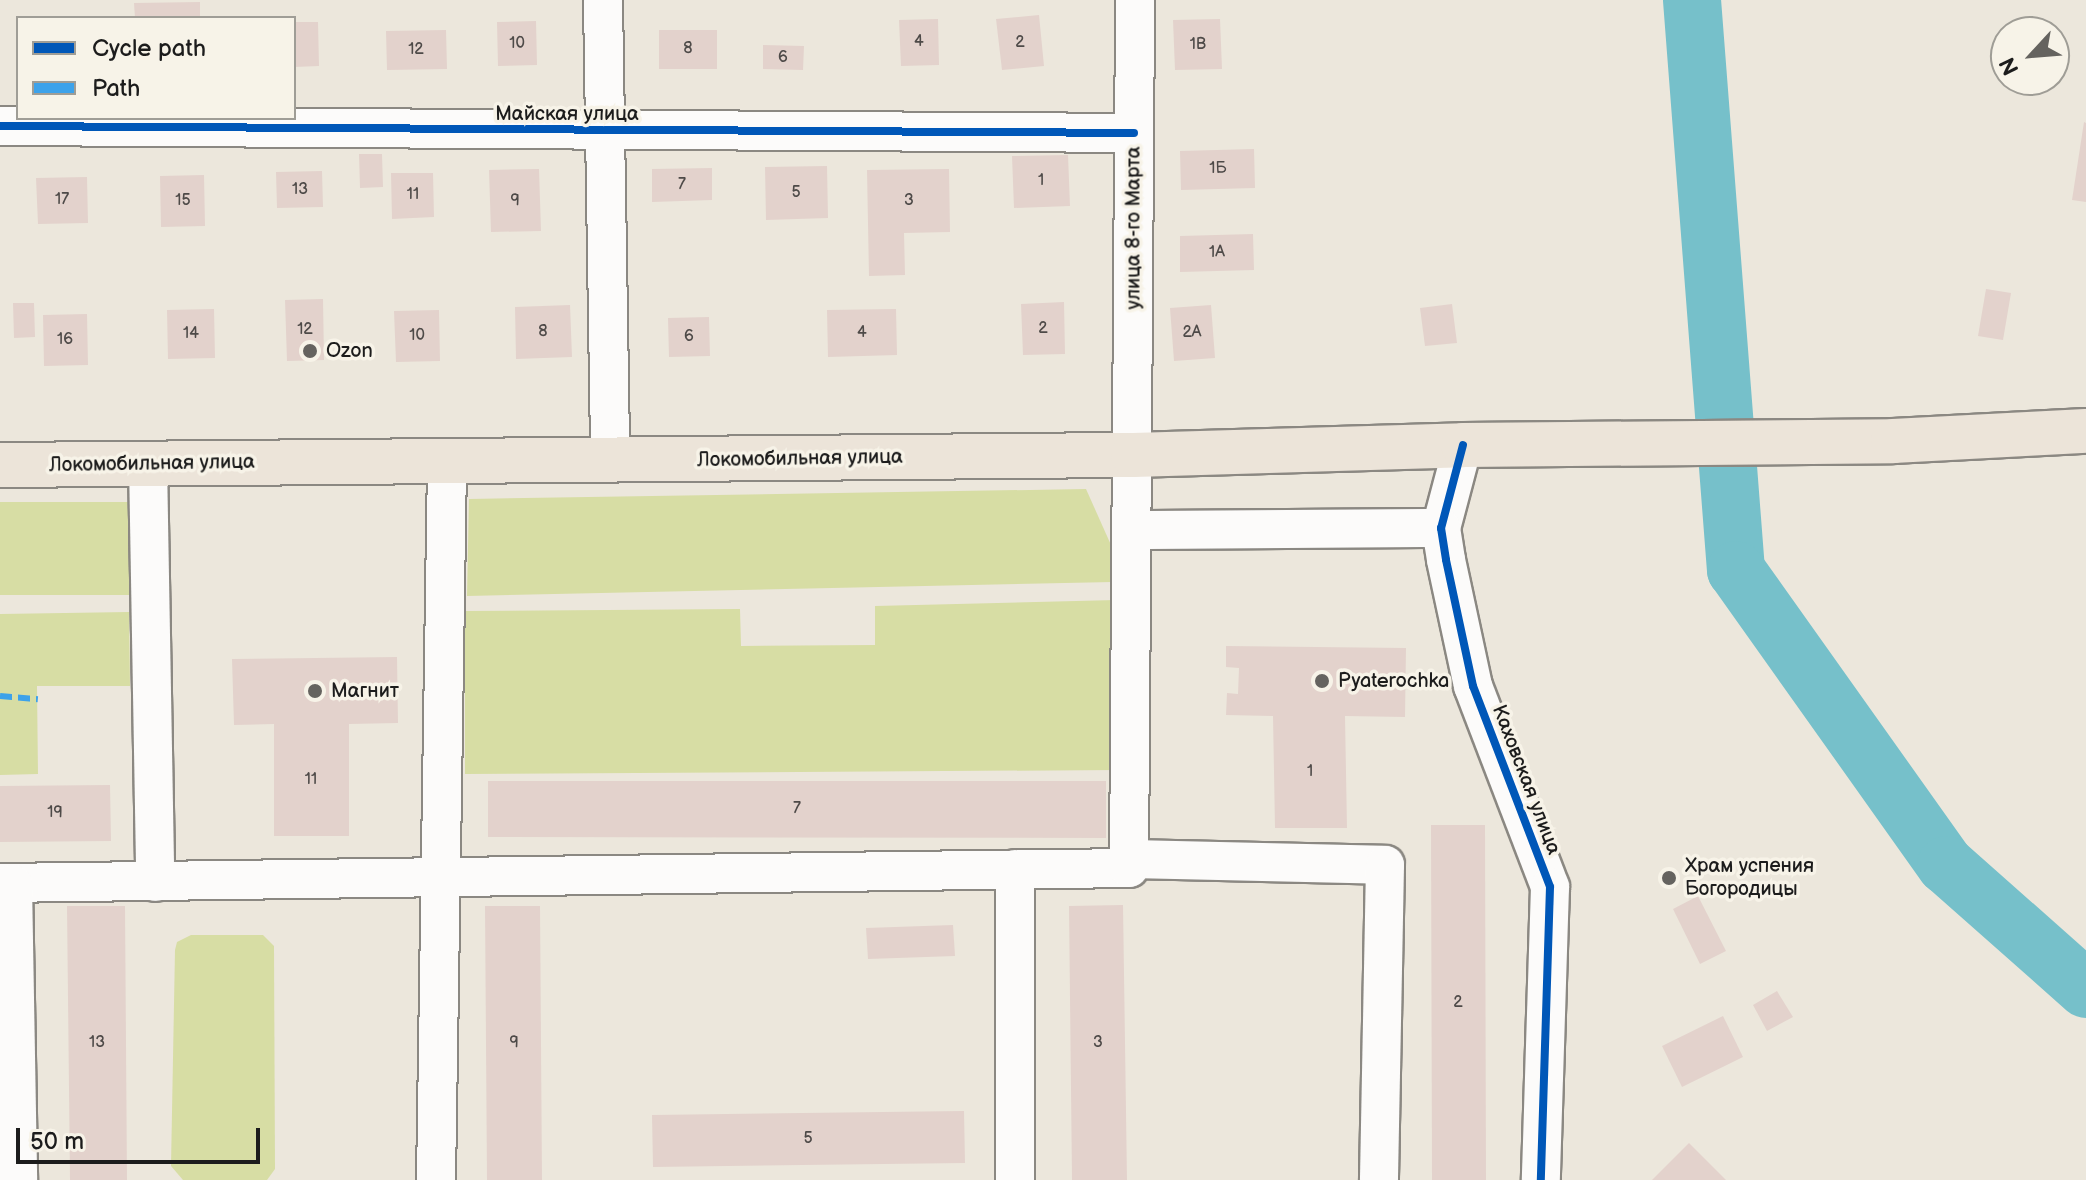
<!DOCTYPE html>
<meta charset="utf-8">
<style>
body{margin:0}
#map{position:relative;width:2086px;height:1180px;overflow:hidden;background:#ece7dc;font-family:"Balsamiq Sans",sans-serif}
div>[style]{position:absolute}
[style*='--x']{left:calc(var(--x)*1px);top:calc(var(--y)*1px);width:calc(var(--w)*1px);rotate:calc(var(--a)*1deg)}
.green>*{inset:0;background:#d7dda4}
.river>*{height:58px;margin:-29px;padding:0 29px;transform-origin:29px;border-radius:29px;background:#76c0ca}
.building>*{inset:0;background:#e3d2cc}
.roads{filter:drop-shadow(2px 0 #8b8882) drop-shadow(-2px 0 #8b8882) drop-shadow(0 2px #8b8882) drop-shadow(0 -2px #8b8882)}
.minor>*{height:38px;margin:-19px;padding:0 19px;transform-origin:19px;border-radius:19px;background:#fcfbfa}
.major>*{height:44px;margin:-22px;padding:0 22px;transform-origin:22px;border-radius:22px;background:#ece4d9}
.quiet>*{height:6px;margin-top:-3px;transform-origin:0;background:repeating-linear-gradient(90deg,#3da2ea 0 12px,transparent 0 18px)}
.cycleway>*{height:8px;margin:-4px;padding:0 4px;transform-origin:4px;border-radius:4px;background:#0057b8}
.dots>*{width:22px;height:22px;translate:-50% -50%;box-sizing:border-box;border:4px solid #f7f3e8;border-radius:50%}
span{translate:-50% -50%;white-space:nowrap;text-align:center;line-height:1.15;-webkit-text-stroke:7px #f7f3e8;paint-order:stroke}
.number-label{font-size:16px;color:#4e4a48}
.number-label span{-webkit-text-stroke-width:0}
.street-label{font-size:20px;color:#1c1c1c}
.poi-label{font-size:20px;color:#1c1c1c}
.left{translate:0 -50%;text-align:left}
.legend{position:absolute;left:16px;top:16px;width:280px;height:104px;box-sizing:border-box;background:#f7f3e8;border:2px solid #9f9d96;margin:0;padding:10px 14px;list-style:none;font-size:24px;color:#1c1c1c}
.legend li{display:flex;align-items:center;gap:16px;height:40px}
.legend b{width:40px;border:2px solid #9f9d96}
.north{position:absolute;left:1990px;top:16px;width:80px;height:80px;box-sizing:border-box;background:#f7f3e8;border:2px solid #9f9d96;border-radius:50%;rotate:244deg;font-size:22px;font-weight:700;line-height:32px;text-align:center;color:#1c1c1c}
.north::after{content:'';display:block;margin:auto;width:28px;height:36px;background:#65635f;clip-path:polygon(50% 0,100% 100%,50% 72%,0 100%)}
.scale{position:absolute;left:16px;top:1128px;width:244px;height:36px;box-sizing:border-box;border:4px solid #1c1c1c;border-top:0;padding-left:10px;font-size:24px;line-height:28px;white-space:nowrap;color:#1c1c1c;-webkit-text-stroke:6px #f7f3e8;paint-order:stroke}
</style>
<div id="map">
<div class="green">
<div style="clip-path:polygon(1086px 489px,1111px 545px,1113px 582px,467px 596px,469px 499px)"></div>
<div style="clip-path:polygon(0 502px,130px 502px,133px 595px,0 595px)"></div>
<div style="clip-path:polygon(1116px 600px,1119px 770px,465px 774px,465px 611px,740px 609px,741px 646px,875px 645px,875px 606px)"></div>
<div style="clip-path:polygon(129px 612px,130px 686px,37px 686px,38px 774px,0 775px,0 614px)"></div>
<div style="clip-path:polygon(191px 935px,263px 935px,274px 946px,275px 1169px,267px 1180px,183px 1180px,171px 1166px,175px 950px,177px 942px)"></div>
</div>
<div class="river">
<div style="--x:1692;--y:0;--w:572;--a:85.59"></div>
<div style="--x:1736;--y:570;--w:362;--a:54.6"></div>
<div style="--x:1946;--y:865;--w:187;--a:41.5"></div>
</div>
<div class="building">
<div style="clip-path:polygon(200px 2px,200px 18px,135px 18px,134px 3px)"></div>
<div style="clip-path:polygon(1039px 15px,1044px 66px,1002px 70px,996px 19px)"></div>
<div style="clip-path:polygon(938px 19px,939px 65px,901px 66px,899px 20px)"></div>
<div style="clip-path:polygon(1220px 19px,1222px 69px,1175px 70px,1173px 20px)"></div>
<div style="clip-path:polygon(536px 21px,537px 65px,498px 66px,497px 22px)"></div>
<div style="clip-path:polygon(294px 22px,318px 22px,319px 66px,294px 67px)"></div>
<div style="clip-path:polygon(446px 30px,447px 69px,387px 70px,386px 31px)"></div>
<div style="clip-path:polygon(659px 30px,717px 30px,717px 69px,659px 69px)"></div>
<div style="clip-path:polygon(763px 45px,804px 46px,803px 70px,763px 69px)"></div>
<div style="clip-path:polygon(2084px 122px,2086px 123px,2086px 202px,2072px 200px)"></div>
<div style="clip-path:polygon(1254px 149px,1255px 188px,1181px 190px,1180px 151px)"></div>
<div style="clip-path:polygon(359px 154px,382px 154px,383px 187px,360px 188px)"></div>
<div style="clip-path:polygon(1068px 155px,1070px 206px,1014px 208px,1012px 156px)"></div>
<div style="clip-path:polygon(827px 166px,828px 218px,766px 220px,765px 167px)"></div>
<div style="clip-path:polygon(712px 168px,712px 200px,652px 202px,652px 169px)"></div>
<div style="clip-path:polygon(539px 169px,541px 231px,491px 232px,489px 170px)"></div>
<div style="clip-path:polygon(949px 169px,950px 232px,904px 233px,905px 275px,869px 276px,867px 170px)"></div>
<div style="clip-path:polygon(322px 171px,323px 207px,277px 208px,276px 172px)"></div>
<div style="clip-path:polygon(391px 173px,433px 173px,434px 217px,392px 219px)"></div>
<div style="clip-path:polygon(204px 175px,205px 226px,161px 227px,160px 176px)"></div>
<div style="clip-path:polygon(87px 177px,88px 223px,38px 224px,36px 178px)"></div>
<div style="clip-path:polygon(1253px 234px,1254px 270px,1180px 272px,1180px 236px)"></div>
<div style="clip-path:polygon(1986px 289px,2011px 293px,2003px 340px,1978px 336px)"></div>
<div style="clip-path:polygon(323px 299px,324px 360px,287px 361px,285px 300px)"></div>
<div style="clip-path:polygon(1064px 302px,1065px 354px,1023px 355px,1021px 304px)"></div>
<div style="clip-path:polygon(13px 303px,34px 303px,35px 337px,14px 338px)"></div>
<div style="clip-path:polygon(1452px 304px,1457px 343px,1425px 346px,1420px 308px)"></div>
<div style="clip-path:polygon(570px 305px,572px 357px,516px 359px,515px 307px)"></div>
<div style="clip-path:polygon(1211px 305px,1215px 358px,1174px 361px,1170px 308px)"></div>
<div style="clip-path:polygon(214px 309px,215px 358px,168px 359px,167px 310px)"></div>
<div style="clip-path:polygon(896px 309px,897px 355px,828px 357px,827px 310px)"></div>
<div style="clip-path:polygon(439px 310px,440px 361px,396px 362px,394px 311px)"></div>
<div style="clip-path:polygon(87px 314px,88px 365px,44px 366px,43px 315px)"></div>
<div style="clip-path:polygon(709px 317px,710px 356px,669px 357px,668px 318px)"></div>
<div style="clip-path:polygon(1226px 646px,1406px 648px,1405px 717px,1345px 716px,1347px 828px,1275px 828px,1273px 716px,1226px 715px,1227px 693px,1238px 694px,1239px 668px,1226px 667px)"></div>
<div style="clip-path:polygon(397px 657px,398px 723px,349px 724px,349px 836px,274px 836px,274px 724px,234px 725px,232px 659px)"></div>
<div style="clip-path:polygon(488px 781px,1106px 781px,1106px 838px,488px 837px)"></div>
<div style="clip-path:polygon(110px 785px,111px 841px,0 842px,0 786px)"></div>
<div style="clip-path:polygon(1431px 825px,1485px 825px,1486px 1180px,1432px 1180px)"></div>
<div style="clip-path:polygon(1698px 896px,1726px 951px,1700px 964px,1673px 909px)"></div>
<div style="clip-path:polygon(1123px 905px,1127px 1180px,1072px 1180px,1069px 906px)"></div>
<div style="clip-path:polygon(67px 906px,125px 906px,127px 1180px,70px 1180px)"></div>
<div style="clip-path:polygon(485px 906px,540px 906px,542px 1180px,487px 1180px)"></div>
<div style="clip-path:polygon(953px 925px,955px 956px,868px 959px,866px 928px)"></div>
<div style="clip-path:polygon(1777px 991px,1793px 1017px,1767px 1031px,1753px 1005px)"></div>
<div style="clip-path:polygon(1723px 1016px,1743px 1057px,1682px 1087px,1662px 1046px)"></div>
<div style="clip-path:polygon(964px 1111px,965px 1163px,653px 1167px,652px 1115px)"></div>
<div style="clip-path:polygon(1689px 1143px,1726px 1180px,1652px 1180px)"></div>
</div>
<div class="roads">
<div class="minor">
<div style="--x:603;--y:0;--w:461;--a:89.1"></div>
<div style="--x:0;--y:126;--w:1134;--a:0.35"></div>
<div style="--x:1463;--y:445;--w:86;--a:104.8"></div>
<div style="--x:1441;--y:528;--w:32;--a:81"></div>
<div style="--x:1446;--y:560;--w:129;--a:77.9"></div>
<div style="--x:1473;--y:686;--w:215;--a:69"></div>
<div style="--x:1550;--y:887;--w:293;--a:91.8"></div>
<div style="--x:148;--y:463;--w:419;--a:89"></div>
<div style="--x:1133;--y:530;--w:308;--a:-0.4"></div>
<div style="--x:1129;--y:859;--w:256;--a:1.3"></div>
<div style="--x:1385;--y:865;--w:315;--a:91.1"></div>
<div style="--x:0;--y:883;--w:1129;--a:-0.76"></div>
<div style="--x:1129;--y:868;--w:868;--a:-89.6"></div>
<div style="--x:13;--y:884;--w:296;--a:89"></div>
<div style="--x:436;--y:1180;--w:718;--a:-89.12"></div>
<div style="--x:1015;--y:1180;--w:311;--a:-90"></div>
</div>
<div class="major">
<div style="--x:0;--y:465;--w:1133;--a:-0.51"></div>
<div style="--x:1133;--y:455;--w:330;--a:-1.7"></div>
<div style="--x:1463;--y:445;--w:430;--a:-0.5"></div>
<div style="--x:1893;--y:441;--w:193;--a:-3"></div>
</div>
</div>
<div class="quiet">
<div style="--x:0;--y:696;--w:38;--a:5"></div>
</div>
<div class="cycleway">
<div style="--x:0;--y:126;--w:1134;--a:0.35"></div>
<div style="--x:1463;--y:445;--w:86;--a:104.8"></div>
<div style="--x:1441;--y:528;--w:32;--a:81"></div>
<div style="--x:1446;--y:560;--w:129;--a:77.9"></div>
<div style="--x:1473;--y:686;--w:215;--a:69"></div>
<div style="--x:1550;--y:887;--w:293;--a:91.8"></div>
</div>
<div class="dots">
<div style="left:310px;top:351px;background:#65635f"></div>
<div style="left:1322px;top:681px;background:#65635f"></div>
<div style="left:315px;top:691px;background:#65635f"></div>
<div style="left:1669px;top:878px;background:#65635f"></div>
</div>
<div class="number-label">
<span style="left:919px;top:42px">4</span>
<span style="left:1020px;top:43px">2</span>
<span style="left:517px;top:44px">10</span>
<span style="left:1198px;top:45px">1В</span>
<span style="left:688px;top:49px">8</span>
<span style="left:416px;top:50px">12</span>
<span style="left:783px;top:58px">6</span>
<span style="left:1218px;top:169px">1Б</span>
<span style="left:1041px;top:181px">1</span>
<span style="left:682px;top:185px">7</span>
<span style="left:300px;top:190px">13</span>
<span style="left:796px;top:193px">5</span>
<span style="left:413px;top:195px">11</span>
<span style="left:62px;top:200px">17</span>
<span style="left:183px;top:201px">15</span>
<span style="left:515px;top:201px">9</span>
<span style="left:909px;top:201px">3</span>
<span style="left:1217px;top:253px">1А</span>
<span style="left:1043px;top:329px">2</span>
<span style="left:305px;top:330px">12</span>
<span style="left:543px;top:332px">8</span>
<span style="left:862px;top:333px">4</span>
<span style="left:1192px;top:333px">2А</span>
<span style="left:191px;top:334px">14</span>
<span style="left:417px;top:336px">10</span>
<span style="left:689px;top:337px">6</span>
<span style="left:65px;top:340px">16</span>
<span style="left:1310px;top:772px">1</span>
<span style="left:311px;top:780px">11</span>
<span style="left:797px;top:809px">7</span>
<span style="left:55px;top:813px">19</span>
<span style="left:1458px;top:1003px">2</span>
<span style="left:97px;top:1043px">13</span>
<span style="left:514px;top:1043px">9</span>
<span style="left:1098px;top:1043px">3</span>
<span style="left:808px;top:1139px">5</span>
</div>
<div class="street-label">
<span style="left:567px;top:114px">Майская улица</span>
<span style="left:1134px;top:228px;rotate:-90deg">улица 8-го Марта</span>
<span style="left:800px;top:459px;rotate:-1deg">Локомобильная улица</span>
<span style="left:152px;top:464px;rotate:-1deg">Локомобильная улица</span>
<span style="left:1526px;top:780px;rotate:69deg">Каховская улица</span>
</div>
<div class="poi-label">
<span class="left" style="left:326px;top:351px">Ozon</span>
<span class="left" style="left:1338px;top:681px">Pyaterochka</span>
<span class="left" style="left:331px;top:691px">Магнит</span>
<span class="left" style="left:1685px;top:878px">Храм успения<br>Богородицы</span>
</div>
<ul class="legend">
<li><b style="height:10px;background:#0057b8"></b>Cycle path</li>
<li><b style="height:10px;background:#3da2ea"></b>Path</li>
</ul>
<div class="north">N</div>
<div class="scale">50 m</div>
</div>
